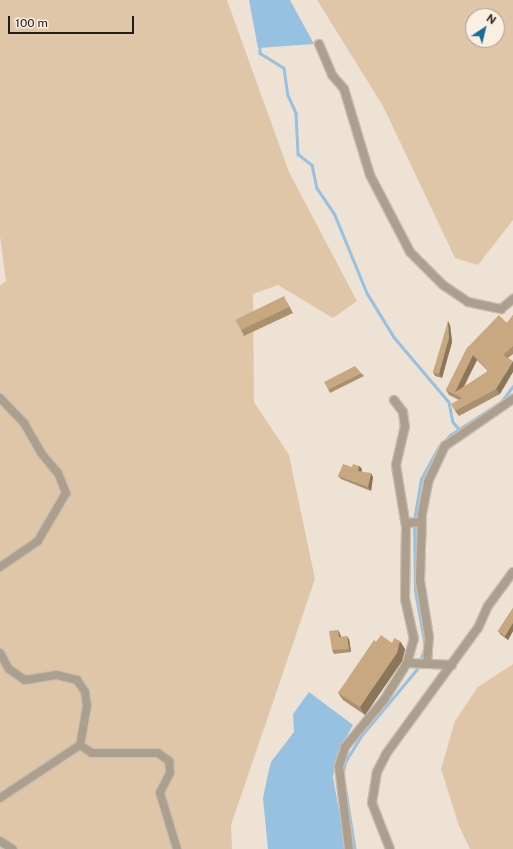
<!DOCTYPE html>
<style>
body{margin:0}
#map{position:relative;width:513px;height:849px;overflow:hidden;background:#eee2d4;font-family:"Public Sans",sans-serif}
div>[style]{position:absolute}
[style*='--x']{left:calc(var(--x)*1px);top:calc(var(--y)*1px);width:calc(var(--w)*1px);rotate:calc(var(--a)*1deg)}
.green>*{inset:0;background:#dfc6a9}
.water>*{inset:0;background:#96c1e1}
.stream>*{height:2.5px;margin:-1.25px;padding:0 1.25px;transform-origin:1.25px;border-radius:1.25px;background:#96c1e1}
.roads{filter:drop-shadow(1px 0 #c9beb2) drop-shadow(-1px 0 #c9beb2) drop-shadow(0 1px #c9beb2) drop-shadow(0 -1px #c9beb2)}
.minor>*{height:8px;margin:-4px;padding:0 4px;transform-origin:4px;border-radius:4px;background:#ad9f8e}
.wall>*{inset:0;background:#ab906f}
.shaded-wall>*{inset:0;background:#8b765a}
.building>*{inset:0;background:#c7a881}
span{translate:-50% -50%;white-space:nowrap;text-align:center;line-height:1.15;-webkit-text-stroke:4px #fbefe1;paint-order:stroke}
.north{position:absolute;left:465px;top:8px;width:40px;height:40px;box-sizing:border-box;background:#fbefe1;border:1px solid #a39b90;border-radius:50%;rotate:35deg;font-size:11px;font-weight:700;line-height:16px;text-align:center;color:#201c17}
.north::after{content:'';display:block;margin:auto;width:14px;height:18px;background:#166c9c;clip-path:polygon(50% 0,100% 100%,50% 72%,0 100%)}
.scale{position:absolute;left:8px;top:16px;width:126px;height:18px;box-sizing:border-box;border:2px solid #201c17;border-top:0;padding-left:5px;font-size:12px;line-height:14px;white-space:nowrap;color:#201c17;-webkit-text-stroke:3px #fbefe1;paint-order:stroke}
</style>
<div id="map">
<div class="green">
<div style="clip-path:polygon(0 0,227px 0,289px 172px,357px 301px,333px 318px,278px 285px,253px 294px,254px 402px,289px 455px,315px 579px,231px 825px,232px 849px,0 849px,0 285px,6px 281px,0 236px)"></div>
<div style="clip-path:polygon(evenodd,317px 0,513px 0,513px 220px,478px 265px,455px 258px,383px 106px,317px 0,473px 16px,497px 16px,497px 40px,473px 40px,473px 16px)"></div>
<div style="clip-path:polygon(513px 664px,513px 849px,470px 849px,459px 826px,441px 769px,455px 721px,478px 687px)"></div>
</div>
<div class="water">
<div style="clip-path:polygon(249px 0,290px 0,314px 44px,258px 48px)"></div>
<div style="clip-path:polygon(309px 692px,353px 725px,338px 752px,333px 777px,346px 849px,268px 849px,263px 798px,268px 774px,271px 762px,294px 732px,293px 714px)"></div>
</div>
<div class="stream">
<div style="--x:260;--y:45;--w:8;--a:90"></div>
<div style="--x:260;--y:53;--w:28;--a:32"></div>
<div style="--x:284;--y:68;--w:27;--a:82"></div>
<div style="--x:288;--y:95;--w:20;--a:66"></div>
<div style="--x:296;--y:113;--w:41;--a:87.2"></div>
<div style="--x:298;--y:154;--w:18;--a:38"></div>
<div style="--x:312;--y:165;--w:24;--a:78"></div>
<div style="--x:317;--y:188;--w:32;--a:56"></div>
<div style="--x:335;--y:215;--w:84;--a:67.7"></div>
<div style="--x:367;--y:293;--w:52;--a:58.5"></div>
<div style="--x:394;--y:337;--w:85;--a:49.8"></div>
<div style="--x:449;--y:402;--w:20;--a:79"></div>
<div style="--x:453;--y:422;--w:9;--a:49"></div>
<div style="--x:343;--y:773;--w:11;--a:-80"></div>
<div style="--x:345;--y:762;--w:32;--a:-58"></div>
<div style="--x:362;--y:735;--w:86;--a:-50.2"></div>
<div style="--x:417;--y:669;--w:23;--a:-70"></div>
<div style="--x:425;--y:647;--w:57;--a:-100.1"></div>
<div style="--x:415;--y:591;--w:71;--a:-90.8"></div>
<div style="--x:414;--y:520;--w:42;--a:-80.3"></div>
<div style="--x:421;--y:479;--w:37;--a:-61"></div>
<div style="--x:439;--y:447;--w:16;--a:-47"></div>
<div style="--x:450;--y:435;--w:61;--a:-32.9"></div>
<div style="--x:501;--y:402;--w:20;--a:-53"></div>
<div style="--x:346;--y:791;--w:59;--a:81.2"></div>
</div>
<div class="roads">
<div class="minor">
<div style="--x:319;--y:44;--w:34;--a:67"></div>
<div style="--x:332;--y:75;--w:18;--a:49"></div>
<div style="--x:344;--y:89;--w:90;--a:73.2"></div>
<div style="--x:370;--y:175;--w:87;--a:62.5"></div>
<div style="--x:410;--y:252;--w:47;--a:45"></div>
<div style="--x:443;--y:285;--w:30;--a:34"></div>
<div style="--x:468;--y:302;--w:34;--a:12"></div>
<div style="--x:501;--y:309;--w:16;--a:-40"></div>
<div style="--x:0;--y:398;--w:35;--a:46"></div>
<div style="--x:24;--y:423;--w:34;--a:60"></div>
<div style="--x:41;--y:453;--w:26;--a:50"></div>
<div style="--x:58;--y:473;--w:22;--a:68"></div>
<div style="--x:66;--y:493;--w:56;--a:120.3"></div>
<div style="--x:38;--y:541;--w:46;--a:145.6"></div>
<div style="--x:406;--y:523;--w:15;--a:-4"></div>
<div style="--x:0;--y:653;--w:18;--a:61"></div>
<div style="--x:9;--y:669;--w:19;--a:35"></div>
<div style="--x:25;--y:680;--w:32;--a:-9"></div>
<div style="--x:57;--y:675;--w:21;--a:14"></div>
<div style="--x:77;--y:680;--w:14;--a:56"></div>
<div style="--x:85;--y:692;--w:14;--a:82"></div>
<div style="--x:87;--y:706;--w:40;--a:100"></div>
<div style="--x:80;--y:745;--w:96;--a:146.5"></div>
<div style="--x:407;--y:663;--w:45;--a:2.5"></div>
<div style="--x:427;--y:664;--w:27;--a:-86"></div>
<div style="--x:429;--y:637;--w:57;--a:-99.1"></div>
<div style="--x:420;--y:581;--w:67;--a:-88.3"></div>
<div style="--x:422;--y:514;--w:33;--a:-79"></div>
<div style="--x:428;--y:482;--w:40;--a:-65"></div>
<div style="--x:445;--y:446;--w:83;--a:-34.7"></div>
<div style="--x:80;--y:745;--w:14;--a:34"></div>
<div style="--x:92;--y:753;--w:66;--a:0"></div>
<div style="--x:158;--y:753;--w:14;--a:36"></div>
<div style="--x:169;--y:761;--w:12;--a:85"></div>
<div style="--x:170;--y:773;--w:22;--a:117"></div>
<div style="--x:160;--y:793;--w:59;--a:73.1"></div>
<div style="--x:0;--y:841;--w:15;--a:32"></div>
<div style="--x:349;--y:849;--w:84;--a:-96.9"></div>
<div style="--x:339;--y:766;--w:20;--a:-72"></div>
<div style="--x:345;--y:747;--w:61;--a:-50.3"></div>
<div style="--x:384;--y:700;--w:44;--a:-58.1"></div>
<div style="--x:407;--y:663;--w:25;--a:-74"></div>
<div style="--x:414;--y:639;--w:41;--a:-102.7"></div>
<div style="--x:405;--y:599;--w:72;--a:-89.2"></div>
<div style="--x:406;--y:527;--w:63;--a:-99.2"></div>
<div style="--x:396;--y:465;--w:39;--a:-77"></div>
<div style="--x:405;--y:427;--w:15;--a:-98"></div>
<div style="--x:403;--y:412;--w:15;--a:-127"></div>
<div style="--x:390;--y:849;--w:49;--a:-111.4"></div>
<div style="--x:372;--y:803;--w:31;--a:-81"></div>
<div style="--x:377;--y:772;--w:20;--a:-63"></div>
<div style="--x:386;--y:754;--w:156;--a:-53.9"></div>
<div style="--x:478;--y:628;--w:24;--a:-66"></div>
<div style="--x:488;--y:606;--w:42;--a:-53.7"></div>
</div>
</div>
<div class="wall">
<div style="clip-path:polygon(287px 302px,293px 313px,244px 336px,241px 330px)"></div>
<div style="clip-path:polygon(evenodd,513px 315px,513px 354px,508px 358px,500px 394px,459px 416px,455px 411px,459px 400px,449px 395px,446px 390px,467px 348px,507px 323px,513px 315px,477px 360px,488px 371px,464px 387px,477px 360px)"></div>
<div style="clip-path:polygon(450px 325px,452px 342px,442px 378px,435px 376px,433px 372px)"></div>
<div style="clip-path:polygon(361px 373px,364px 376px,330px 393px,328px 389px)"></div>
<div style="clip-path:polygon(359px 466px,362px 469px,361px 471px,373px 477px,371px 491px,341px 479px,338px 476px,352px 467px)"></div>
<div style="clip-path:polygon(513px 608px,513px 631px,508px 640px,501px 635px,498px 631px)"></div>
<div style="clip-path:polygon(338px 630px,340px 634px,341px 637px,349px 639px,351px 652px,334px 654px,332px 650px)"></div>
<div style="clip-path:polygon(376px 642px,392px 643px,405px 649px,402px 661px,365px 715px,343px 700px,338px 693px)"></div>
</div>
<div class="shaded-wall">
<div style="clip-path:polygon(448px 321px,450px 325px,452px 342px,442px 378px,439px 374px)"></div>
<div style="clip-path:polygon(473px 355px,477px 360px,458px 397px,455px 392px)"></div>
<div style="clip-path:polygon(513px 361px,513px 372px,500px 394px,496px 389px)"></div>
<div style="clip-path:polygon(359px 466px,362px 469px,361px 474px,358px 471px)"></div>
<div style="clip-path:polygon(371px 473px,373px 477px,371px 491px,368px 487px)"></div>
<div style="clip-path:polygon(513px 623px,513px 631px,508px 640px,505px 636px)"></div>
<div style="clip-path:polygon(338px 630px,340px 634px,342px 640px,339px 637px)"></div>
<div style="clip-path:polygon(347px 636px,349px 639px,351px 652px,349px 649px)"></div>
<div style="clip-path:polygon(400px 641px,405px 649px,402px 661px,365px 715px,360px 707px)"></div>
</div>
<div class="building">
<div style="clip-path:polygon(284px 296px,289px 307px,241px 330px,235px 320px)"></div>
<div style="clip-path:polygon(evenodd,499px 315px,507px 323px,513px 315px,513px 346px,503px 355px,513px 361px,496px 389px,455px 411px,451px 404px,462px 398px,446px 390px,467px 348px,499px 315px,473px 355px,489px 371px,455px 392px,473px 355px)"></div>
<div style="clip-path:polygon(448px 321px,449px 338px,439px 374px,433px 372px)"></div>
<div style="clip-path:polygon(355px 366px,361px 373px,328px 389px,324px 382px)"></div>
<div style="clip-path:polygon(343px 464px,352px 467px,353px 464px,359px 466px,358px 471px,371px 473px,368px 487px,338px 476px)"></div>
<div style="clip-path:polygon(513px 608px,513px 623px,505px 636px,498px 631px)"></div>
<div style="clip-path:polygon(338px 630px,339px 637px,347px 636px,349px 649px,332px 650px,329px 631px)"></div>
<div style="clip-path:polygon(381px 635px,392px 643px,394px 638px,400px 641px,397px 653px,360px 707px,338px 693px,374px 640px,376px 642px)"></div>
</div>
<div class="north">N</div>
<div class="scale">100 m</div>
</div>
